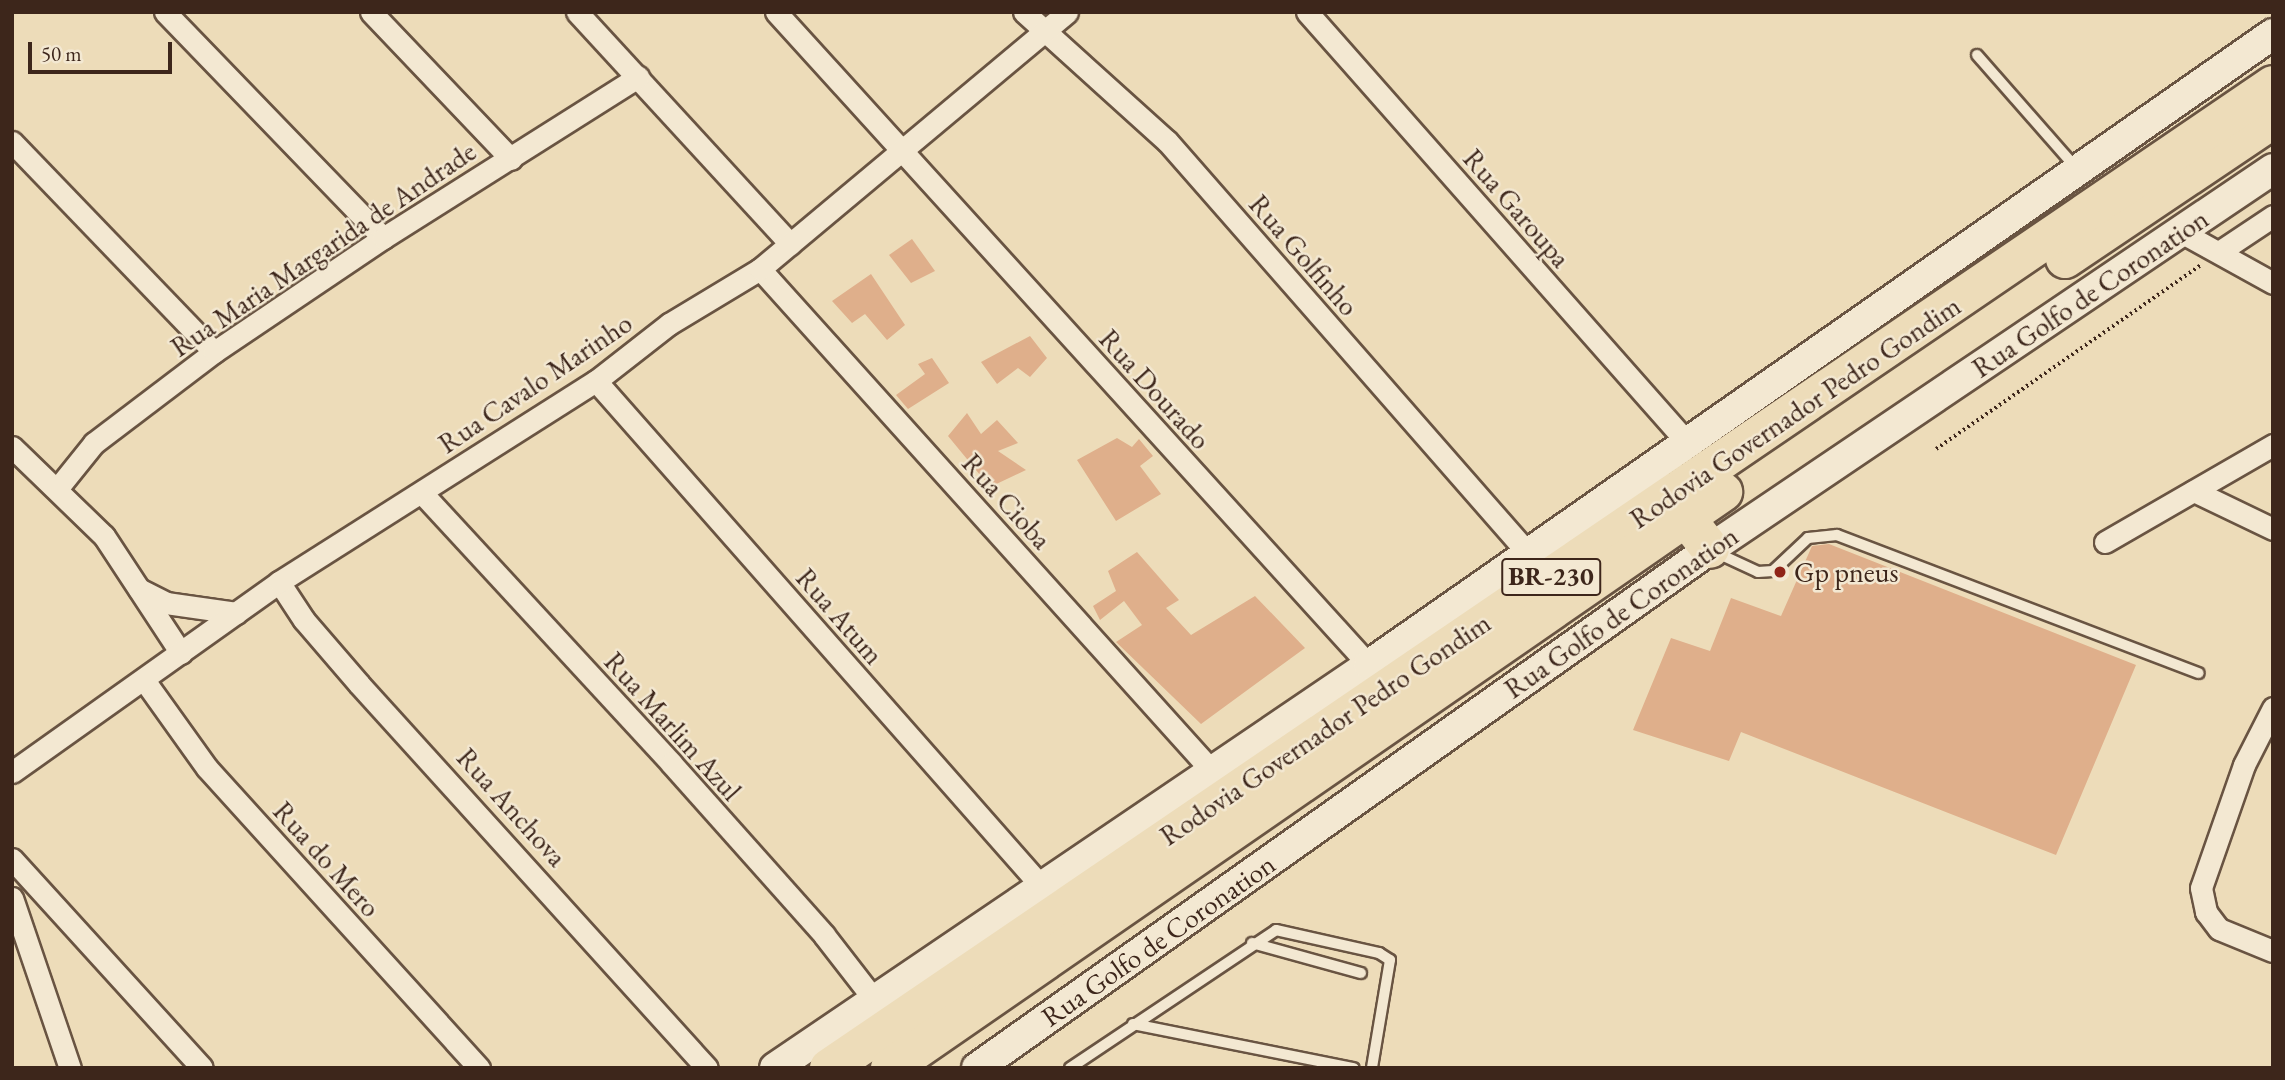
<!DOCTYPE html>
<style>
body{margin:0}
#map{position:relative;width:2285px;height:1080px;overflow:hidden;background:#eddcb9;font-family:"EB Garamond",serif}
div>[style]{position:absolute}
[style*='--x']{left:calc(var(--x)*1px);top:calc(var(--y)*1px);width:calc(var(--w)*1px);rotate:calc(var(--a)*1deg)}
.building>*{inset:0;background:#dfaf8b}
.path>*{height:3.5px;margin-top:-1.75px;transform-origin:0;background:repeating-linear-gradient(90deg,#3d261b 0 2px,transparent 0 5.5px)}
.roads{filter:drop-shadow(2px 0 #695442) drop-shadow(-2px 0 #695442) drop-shadow(0 2px #695442) drop-shadow(0 -2px #695442)}
.lane>*{height:10px;margin:-5px;padding:0 5px;transform-origin:5px;border-radius:5px;background:#f3e8d2}
.street>*{height:21px;margin:-10.5px;padding:0 10.5px;transform-origin:10.5px;border-radius:10.5px;background:#f3e8d2}
.secondary>*{height:30px;margin:-15px;padding:0 15px;transform-origin:15px;border-radius:15px;background:#f3e8d2}
.highway>*{height:38px;margin:-19px;padding:0 19px;transform-origin:19px;border-radius:19px;background:#eddcb9}
.dots>*{width:19px;height:19px;translate:-50% -50%;box-sizing:border-box;border:4px solid #f3e8d2;border-radius:50%}
span{translate:-50% -50%;white-space:nowrap;text-align:center;line-height:1.15;-webkit-text-stroke:5px #f3e8d2;paint-order:stroke}
.shield-label span{padding:2px 5px;background:#f3e8d2;border:2px solid;border-radius:5px;-webkit-text-stroke-width:0}
.shield-label{font-size:26px;color:#3d261b;font-weight:700}
.street-label{font-size:28px;color:#3d261b}
.poi-label{font-size:28px;color:#3d261b}
.left{translate:0 -50%;text-align:left}
.frame{position:absolute;inset:0;border:14px solid #3d261b;pointer-events:none}
.scale{position:absolute;left:28px;top:42px;width:144px;height:32px;box-sizing:border-box;border:4px solid #3d261b;border-top:0;padding-left:9px;font-size:21px;line-height:24px;white-space:nowrap;color:#3d261b;-webkit-text-stroke:5px #f3e8d2;paint-order:stroke}
</style>
<div id="map">
<div class="building">
<div style="clip-path:polygon(912px 239px,935px 271px,911px 283px,889px 255px)"></div>
<div style="clip-path:polygon(871px 274px,905px 325px,887px 340px,865px 314px,852px 323px,832px 301px)"></div>
<div style="clip-path:polygon(1030px 336px,1047px 358px,1030px 377px,1018px 368px,997px 384px,981px 362px)"></div>
<div style="clip-path:polygon(932px 358px,949px 383px,908px 409px,896px 395px,925px 374px,918px 364px)"></div>
<div style="clip-path:polygon(967px 413px,981px 434px,997px 420px,1018px 443px,998px 451px,1026px 470px,990px 487px,948px 436px)"></div>
<div style="clip-path:polygon(1117px 438px,1132px 447px,1139px 439px,1153px 456px,1140px 466px,1161px 494px,1116px 521px,1077px 460px)"></div>
<div style="clip-path:polygon(1829px 544px,2136px 665px,2056px 855px,1741px 732px,1729px 761px,1633px 730px,1671px 638px,1710px 651px,1731px 598px,1781px 616px,1812px 546px)"></div>
<div style="clip-path:polygon(1137px 552px,1179px 600px,1166px 608px,1191px 635px,1255px 596px,1305px 648px,1201px 724px,1116px 642px,1142px 625px,1124px 601px,1100px 620px,1093px 606px,1116px 591px,1108px 571px)"></div>
</div>
<div class="path">
<div style="--x:1936;--y:449;--w:323;--a:-34.8"></div>
</div>
<div class="roads">
<div class="lane">
<div style="--x:1977;--y:55;--w:152;--a:48.7"></div>
<div style="--x:1715;--y:552;--w:47;--a:24.9"></div>
<div style="--x:1758;--y:572;--w:15;--a:-4"></div>
<div style="--x:1773;--y:571;--w:48;--a:-43.3"></div>
<div style="--x:1808;--y:538;--w:29;--a:-6"></div>
<div style="--x:1837;--y:535;--w:387;--a:20.9"></div>
<div style="--x:1252;--y:943;--w:113;--a:15.4"></div>
<div style="--x:1133;--y:1024;--w:225;--a:11.3"></div>
<div style="--x:1070;--y:1068;--w:248;--a:-33.8"></div>
<div style="--x:1276;--y:930;--w:106;--a:12.6"></div>
<div style="--x:1379;--y:953;--w:13;--a:32"></div>
<div style="--x:1390;--y:960;--w:109;--a:99.5"></div>
</div>
<div class="street">
<div style="--x:165;--y:12;--w:314;--a:46"></div>
<div style="--x:371;--y:12;--w:203;--a:46.4"></div>
<div style="--x:577;--y:12;--w:315;--a:47.4"></div>
<div style="--x:776;--y:12;--w:882;--a:47.76"></div>
<div style="--x:1024;--y:12;--w:193;--a:42.1"></div>
<div style="--x:1167;--y:141;--w:545;--a:48.79"></div>
<div style="--x:1307;--y:12;--w:571;--a:48.55"></div>
<div style="--x:12;--y:142;--w:291;--a:46.1"></div>
<div style="--x:2181;--y:232;--w:105;--a:29"></div>
<div style="--x:2219;--y:252;--w:65;--a:-33.7"></div>
<div style="--x:760;--y:269;--w:676;--a:48"></div>
<div style="--x:596;--y:381;--w:676;--a:48.6"></div>
<div style="--x:12;--y:447;--w:128;--a:44.1"></div>
<div style="--x:104;--y:536;--w:140;--a:56.7"></div>
<div style="--x:57;--y:489;--w:59;--a:-51.2"></div>
<div style="--x:94;--y:443;--w:151;--a:-37.2"></div>
<div style="--x:214;--y:352;--w:204;--a:-34"></div>
<div style="--x:383;--y:238;--w:302;--a:-32.3"></div>
<div style="--x:2194;--y:491;--w:88;--a:25.7"></div>
<div style="--x:422;--y:493;--w:367;--a:47.3"></div>
<div style="--x:671;--y:763;--w:230;--a:48.3"></div>
<div style="--x:824;--y:935;--w:85;--a:52.2"></div>
<div style="--x:2105;--y:542;--w:194;--a:-30"></div>
<div style="--x:279;--y:582;--w:45;--a:56.7"></div>
<div style="--x:304;--y:620;--w:84;--a:49.3"></div>
<div style="--x:359;--y:684;--w:518;--a:47.82"></div>
<div style="--x:139;--y:589;--w:30;--a:27"></div>
<div style="--x:166;--y:603;--w:71;--a:8.1"></div>
<div style="--x:144;--y:680;--w:108;--a:54.4"></div>
<div style="--x:207;--y:768;--w:405;--a:47.8"></div>
<div style="--x:2273;--y:708;--w:64;--a:117"></div>
<div style="--x:2244;--y:765;--w:130;--a:109.3"></div>
<div style="--x:2201;--y:888;--w:25;--a:78"></div>
<div style="--x:2206;--y:912;--w:21;--a:53"></div>
<div style="--x:2219;--y:929;--w:58;--a:22.2"></div>
<div style="--x:12;--y:772;--w:328;--a:-35.4"></div>
<div style="--x:279;--y:582;--w:375;--a:-32.4"></div>
<div style="--x:596;--y:381;--w:93;--a:-38"></div>
<div style="--x:669;--y:324;--w:106;--a:-31.1"></div>
<div style="--x:760;--y:269;--w:400;--a:-39.9"></div>
<div style="--x:12;--y:859;--w:282;--a:47.7"></div>
<div style="--x:12;--y:898;--w:180;--a:71.2"></div>
</div>
<div class="secondary">
<div style="--x:775;--y:1068;--w:718;--a:-34.15"></div>
<div style="--x:1369;--y:665;--w:1102;--a:-34.92"></div>
<div style="--x:977;--y:1068;--w:898;--a:-35.3"></div>
<div style="--x:1710;--y:549;--w:679;--a:-34.02"></div>
</div>
<div class="highway">
<div style="--x:2065;--y:259;--w:251;--a:-33.9"></div>
<div style="--x:1686;--y:518;--w:39;--a:52"></div>
<div style="--x:829;--y:1068;--w:1747;--a:-34.24"></div>
<div style="--x:890;--y:1068;--w:1013;--a:-34.66"></div>
</div>
</div>
<div class="dots">
<div style="left:1780px;top:572px;background:#8f2418"></div>
</div>
<div class="shield-label">
<span style="left:1551px;top:577px">BR-230</span>
</div>
<div class="street-label">
<span style="left:1517px;top:208px;rotate:49deg">Rua Garoupa</span>
<span style="left:323px;top:249px;rotate:-34deg">Rua Maria Margarida de Andrade</span>
<span style="left:1304px;top:255px;rotate:49deg">Rua Golfinho</span>
<span style="left:2090px;top:293px;rotate:-34deg">Rua Golfo de Coronation</span>
<span style="left:535px;top:383px;rotate:-34deg">Rua Cavalo Marinho</span>
<span style="left:1155px;top:389px;rotate:48deg">Rua Dourado</span>
<span style="left:1795px;top:412px;rotate:-34deg">Rodovia Governador Pedro Gondim</span>
<span style="left:1007px;top:501px;rotate:48deg">Rua Cioba</span>
<span style="left:1621px;top:612px;rotate:-35deg">Rua Golfo de Coronation</span>
<span style="left:840px;top:616px;rotate:49deg">Rua Atum</span>
<span style="left:673px;top:726px;rotate:48deg">Rua Marlim Azul</span>
<span style="left:1325px;top:729px;rotate:-34deg">Rodovia Governador Pedro Gondim</span>
<span style="left:512px;top:807px;rotate:48deg">Rua Anchova</span>
<span style="left:327px;top:859px;rotate:48deg">Rua do Mero</span>
<span style="left:1158px;top:940px;rotate:-35deg">Rua Golfo de Coronation</span>
</div>
<div class="poi-label">
<span class="left" style="left:1794px;top:572px">Gp pneus</span>
</div>
<div class="frame"></div>
<div class="scale">50 m</div>
</div>
